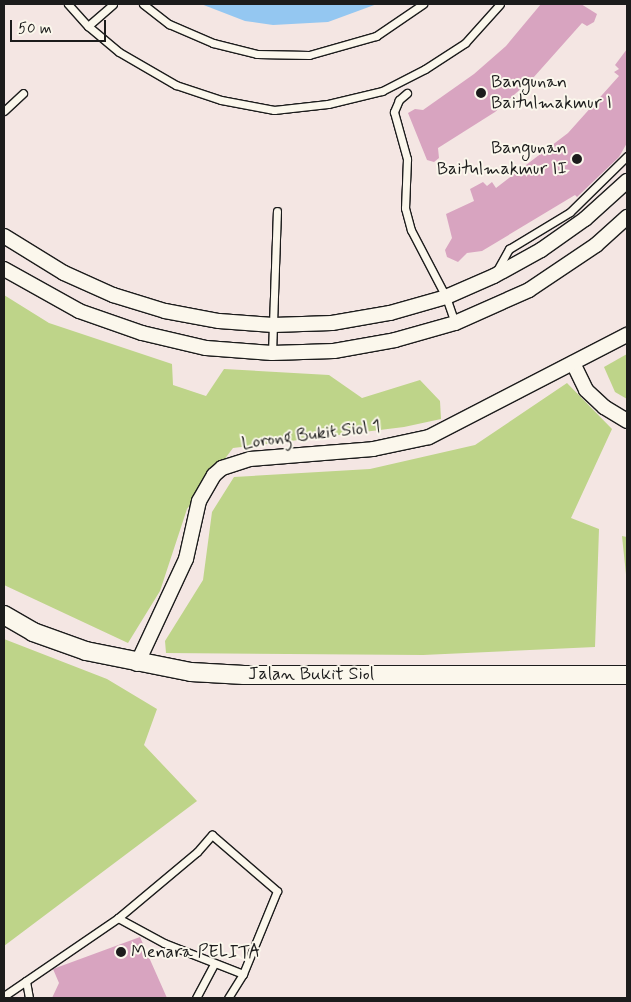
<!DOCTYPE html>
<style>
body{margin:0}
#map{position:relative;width:631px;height:1002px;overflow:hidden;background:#f4e6e3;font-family:Mynerve,sans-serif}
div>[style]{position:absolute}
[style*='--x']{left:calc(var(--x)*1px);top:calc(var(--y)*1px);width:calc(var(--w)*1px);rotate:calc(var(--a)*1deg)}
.green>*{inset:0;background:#bed489}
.water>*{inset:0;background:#94c7f1}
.building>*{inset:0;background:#d8a4c0}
.roads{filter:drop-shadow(1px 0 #1c1c1c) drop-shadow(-1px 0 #1c1c1c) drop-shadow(0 1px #1c1c1c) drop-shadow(0 -1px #1c1c1c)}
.service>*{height:7px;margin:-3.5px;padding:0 3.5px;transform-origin:3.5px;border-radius:3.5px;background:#fbf7ec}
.minor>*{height:14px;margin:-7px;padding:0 7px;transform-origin:7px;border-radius:7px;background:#fbf7ec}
.tertiary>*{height:18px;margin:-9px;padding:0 9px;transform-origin:9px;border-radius:9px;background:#fbf7ec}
.dots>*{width:14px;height:14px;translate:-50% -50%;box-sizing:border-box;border:2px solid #fbf7ec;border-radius:50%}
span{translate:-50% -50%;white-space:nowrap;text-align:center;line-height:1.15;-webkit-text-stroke:4px #fbf7ec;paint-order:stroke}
.poi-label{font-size:18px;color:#1c1c1c}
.left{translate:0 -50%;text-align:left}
.right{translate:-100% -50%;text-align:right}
.street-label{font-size:18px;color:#1c1c1c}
.frame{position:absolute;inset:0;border:5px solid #1c1c1c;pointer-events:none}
.scale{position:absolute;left:10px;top:20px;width:96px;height:22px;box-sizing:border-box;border:2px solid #1c1c1c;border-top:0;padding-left:6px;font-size:15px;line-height:18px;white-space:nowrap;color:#1c1c1c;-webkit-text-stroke:4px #fbf7ec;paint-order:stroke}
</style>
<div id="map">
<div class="green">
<div style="clip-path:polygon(4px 295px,49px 323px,172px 364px,173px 385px,206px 396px,224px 369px,329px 375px,362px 398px,420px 380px,440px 401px,441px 419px,404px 427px,233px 448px,187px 509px,160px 591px,128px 643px,4px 585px)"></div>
<div style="clip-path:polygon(627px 354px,627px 399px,615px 392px,604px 367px)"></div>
<div style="clip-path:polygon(567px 383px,612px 429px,571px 518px,599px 529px,595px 647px,423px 655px,166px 653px,165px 641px,203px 580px,212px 512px,234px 477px,370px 469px,475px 445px)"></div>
<div style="clip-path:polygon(622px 536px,627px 537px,627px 584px)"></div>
<div style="clip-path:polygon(4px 639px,107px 679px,157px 709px,144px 745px,197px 801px,4px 946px)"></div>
</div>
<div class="water">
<div style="clip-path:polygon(201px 4px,377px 4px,328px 22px,273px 25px,245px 21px)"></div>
</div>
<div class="building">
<div style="clip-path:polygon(541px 4px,581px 4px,597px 14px,594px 22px,587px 26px,582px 23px,533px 78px,495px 112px,438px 148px,439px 158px,434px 162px,427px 160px,408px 113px,415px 109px,423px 110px,474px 74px,506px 46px)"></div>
<div style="clip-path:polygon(627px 49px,627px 143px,619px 157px,577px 197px,575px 195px,482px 251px,467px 253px,458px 262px,447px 257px,445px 250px,452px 238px,446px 214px,474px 201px,470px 189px,483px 182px,487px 186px,492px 182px,496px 188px,568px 133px,619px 76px,614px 72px,619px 69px,615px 65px)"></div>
<div style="clip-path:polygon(140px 937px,167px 998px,52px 998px,59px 983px,53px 969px)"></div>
</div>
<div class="roads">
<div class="service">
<div style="--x:68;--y:4;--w:30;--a:48"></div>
<div style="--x:88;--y:26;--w:40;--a:40"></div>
<div style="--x:119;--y:52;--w:66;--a:30.1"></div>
<div style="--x:176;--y:85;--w:47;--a:18.4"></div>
<div style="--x:221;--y:100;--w:54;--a:10.7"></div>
<div style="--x:274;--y:110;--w:54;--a:-6.3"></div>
<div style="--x:328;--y:104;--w:56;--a:-13.5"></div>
<div style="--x:382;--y:91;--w:48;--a:-27.1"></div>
<div style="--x:425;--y:69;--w:48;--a:-33"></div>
<div style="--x:465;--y:43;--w:52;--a:-48.1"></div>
<div style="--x:143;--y:4;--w:33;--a:38"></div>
<div style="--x:169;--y:24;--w:48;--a:23.4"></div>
<div style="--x:213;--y:43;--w:45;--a:14"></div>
<div style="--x:257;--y:54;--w:52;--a:1.1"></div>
<div style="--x:309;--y:55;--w:70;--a:-15.8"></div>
<div style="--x:376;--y:36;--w:57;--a:-34.2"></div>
<div style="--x:88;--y:26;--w:33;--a:-41"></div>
<div style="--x:407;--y:93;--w:11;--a:139"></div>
<div style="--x:399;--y:100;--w:13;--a:113"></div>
<div style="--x:394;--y:112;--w:49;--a:74.5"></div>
<div style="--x:407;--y:159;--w:49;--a:92.3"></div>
<div style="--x:405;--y:208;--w:23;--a:75"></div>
<div style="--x:411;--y:230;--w:76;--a:62.4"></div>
<div style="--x:446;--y:297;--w:28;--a:71"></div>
<div style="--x:4;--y:111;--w:26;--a:-43"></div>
<div style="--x:495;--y:274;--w:29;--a:-61"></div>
<div style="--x:509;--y:249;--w:71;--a:-31.2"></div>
<div style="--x:570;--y:212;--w:80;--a:-44.5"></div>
<div style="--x:272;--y:353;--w:142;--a:-88"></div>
<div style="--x:118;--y:918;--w:52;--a:28.5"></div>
<div style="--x:164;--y:943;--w:85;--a:21.4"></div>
<div style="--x:26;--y:981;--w:17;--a:80"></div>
<div style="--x:4;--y:996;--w:138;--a:-34.4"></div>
<div style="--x:118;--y:918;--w:103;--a:-39.9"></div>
<div style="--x:197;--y:852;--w:23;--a:-49"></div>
<div style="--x:212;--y:835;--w:86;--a:40.7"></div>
<div style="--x:277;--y:891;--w:90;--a:112.3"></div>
<div style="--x:243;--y:974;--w:28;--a:122"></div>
<div style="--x:196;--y:998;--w:38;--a:-62"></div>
</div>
<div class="minor">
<div style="--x:4;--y:236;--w:70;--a:31.7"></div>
<div style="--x:64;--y:273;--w:54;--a:24.2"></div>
<div style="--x:113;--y:295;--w:54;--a:17.1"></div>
<div style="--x:165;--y:311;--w:55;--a:10.5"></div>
<div style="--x:219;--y:321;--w:54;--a:4.2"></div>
<div style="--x:273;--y:325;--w:59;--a:-1.9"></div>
<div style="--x:332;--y:323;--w:59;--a:-9.8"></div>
<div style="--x:390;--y:313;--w:58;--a:-15.9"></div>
<div style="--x:446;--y:297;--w:52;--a:-23.6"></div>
<div style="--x:494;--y:276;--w:54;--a:-29"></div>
<div style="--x:541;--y:250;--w:54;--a:-35.2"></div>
<div style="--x:585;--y:219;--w:57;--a:-42.1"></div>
<div style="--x:4;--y:269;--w:86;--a:29.2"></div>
<div style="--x:79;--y:311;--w:67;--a:19.2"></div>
<div style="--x:142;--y:333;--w:66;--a:13.2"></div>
<div style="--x:206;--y:348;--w:66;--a:4.3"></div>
<div style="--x:272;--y:353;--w:62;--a:-1.8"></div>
<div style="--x:334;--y:351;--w:62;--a:-10.2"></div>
<div style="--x:395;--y:340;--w:62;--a:-15.8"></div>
<div style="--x:455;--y:323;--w:81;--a:-24"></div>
<div style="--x:529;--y:290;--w:81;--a:-33.9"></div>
<div style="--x:596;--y:245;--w:42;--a:-42.1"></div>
<div style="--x:573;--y:363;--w:30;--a:64"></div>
<div style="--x:586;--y:390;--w:25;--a:43"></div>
<div style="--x:604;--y:407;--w:27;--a:31"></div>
<div style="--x:137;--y:664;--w:116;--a:-65"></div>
<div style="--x:186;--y:559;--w:59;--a:-77.4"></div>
<div style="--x:199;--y:501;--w:30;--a:-60"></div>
<div style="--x:214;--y:475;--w:11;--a:-41"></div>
<div style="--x:222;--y:468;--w:29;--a:-18"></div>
<div style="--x:250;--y:459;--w:123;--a:-4.6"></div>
<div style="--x:373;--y:449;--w:57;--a:-12.1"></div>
<div style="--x:429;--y:437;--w:223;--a:-27.3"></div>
</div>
<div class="tertiary">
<div style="--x:4;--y:615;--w:34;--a:30"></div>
<div style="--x:33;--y:632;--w:56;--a:19.7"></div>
<div style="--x:86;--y:651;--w:107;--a:11.3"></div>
<div style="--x:191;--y:672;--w:53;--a:3.2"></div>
<div style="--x:244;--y:675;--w:383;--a:0"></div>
</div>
</div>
<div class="dots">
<div style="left:481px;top:93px;background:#1c1c1c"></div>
<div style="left:577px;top:159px;background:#1c1c1c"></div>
<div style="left:121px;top:952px;background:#1c1c1c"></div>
</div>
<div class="poi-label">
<span class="left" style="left:491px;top:93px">Bangunan<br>Baitulmakmur I</span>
<span class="right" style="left:567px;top:159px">Bangunan<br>Baitulmakmur II</span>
<span class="left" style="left:131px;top:952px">Menara PELITA</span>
</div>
<div class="street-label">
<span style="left:311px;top:435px;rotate:-7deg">Lorong Bukit Siol 1</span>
<span style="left:311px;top:674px">Jalan Bukit Siol</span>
</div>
<div class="frame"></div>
<div class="scale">50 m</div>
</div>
